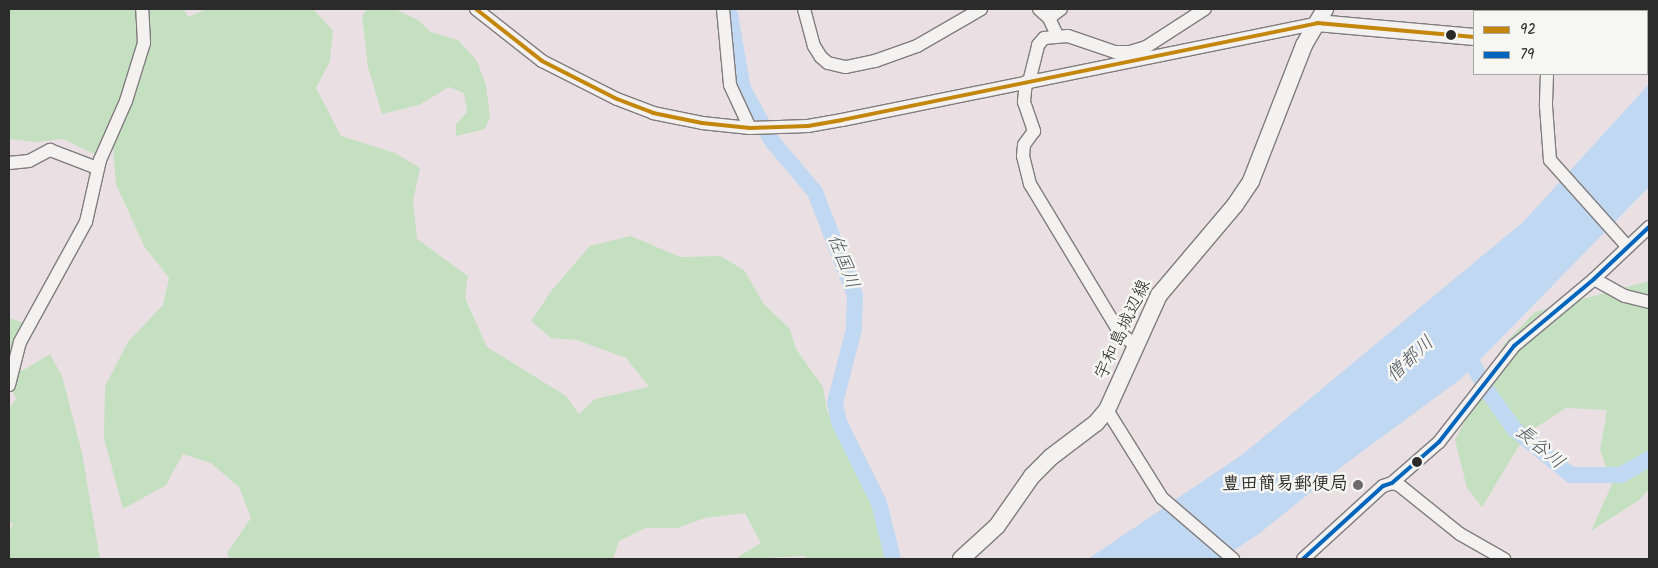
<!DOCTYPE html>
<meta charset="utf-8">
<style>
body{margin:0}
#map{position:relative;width:1658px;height:568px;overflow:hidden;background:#eae0e3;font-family:Kalam,"Klee One",sans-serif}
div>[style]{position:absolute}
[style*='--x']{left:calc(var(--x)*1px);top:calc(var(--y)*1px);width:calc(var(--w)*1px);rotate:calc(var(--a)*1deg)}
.green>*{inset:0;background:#c4e0c1}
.water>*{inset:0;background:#c0d8f2}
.river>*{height:16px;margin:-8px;padding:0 8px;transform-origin:8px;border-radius:8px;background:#c0d8f2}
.roads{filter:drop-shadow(1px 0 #817c7e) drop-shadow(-1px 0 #817c7e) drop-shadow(0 1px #817c7e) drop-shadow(0 -1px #817c7e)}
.minor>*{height:12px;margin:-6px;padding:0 6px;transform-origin:6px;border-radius:6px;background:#f3f2f1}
.major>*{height:16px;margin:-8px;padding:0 8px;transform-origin:8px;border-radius:8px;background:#f3f2f1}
.bus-1>*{height:4px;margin:-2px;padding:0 2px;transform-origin:2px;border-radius:2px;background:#c4870b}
.bus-2>*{height:4px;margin:-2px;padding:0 2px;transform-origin:2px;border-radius:2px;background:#0065bd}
.dots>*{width:14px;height:14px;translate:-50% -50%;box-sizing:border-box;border:2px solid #f6f6f2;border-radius:50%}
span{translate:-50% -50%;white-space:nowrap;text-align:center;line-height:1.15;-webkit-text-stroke:5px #f6f6f2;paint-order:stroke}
.street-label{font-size:18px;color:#2b2b2b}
.poi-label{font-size:18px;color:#2b2b2b;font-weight:700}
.right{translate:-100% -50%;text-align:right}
.water-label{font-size:19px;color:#4c555e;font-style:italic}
.frame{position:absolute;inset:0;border:10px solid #2b2b2b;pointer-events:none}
.legend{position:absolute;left:1473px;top:10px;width:175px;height:65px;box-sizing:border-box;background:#f6f6f2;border:1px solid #a5a5a2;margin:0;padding:6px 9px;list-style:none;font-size:15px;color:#2b2b2b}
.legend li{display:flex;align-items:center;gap:10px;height:25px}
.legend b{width:25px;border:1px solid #a5a5a2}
</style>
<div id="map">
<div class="green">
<div style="clip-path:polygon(9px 9px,184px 9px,188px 17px,207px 9px,313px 9px,333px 31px,330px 61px,316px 88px,341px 136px,395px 153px,420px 168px,413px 201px,417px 239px,468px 276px,465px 298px,487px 347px,566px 396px,579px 414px,595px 399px,649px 387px,626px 358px,577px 340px,551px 338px,531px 321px,552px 290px,590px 246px,631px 236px,680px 257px,720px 256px,744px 270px,763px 303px,790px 329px,796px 349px,823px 387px,827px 411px,899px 559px,808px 559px,804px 556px,740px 559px,738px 557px,761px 543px,745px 513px,705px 518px,677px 528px,645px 528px,619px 541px,613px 559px,229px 559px,227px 553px,251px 518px,239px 487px,211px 463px,183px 454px,166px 485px,123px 509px,104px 438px,105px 386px,128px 342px,163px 305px,169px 278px,144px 246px,116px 184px,113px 149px,94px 154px,63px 139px,35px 142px,9px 139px)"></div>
<div style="clip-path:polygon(367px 9px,395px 9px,418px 20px,431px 32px,458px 40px,477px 61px,486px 85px,490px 117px,485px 129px,456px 136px,456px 124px,467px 112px,464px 93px,449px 87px,419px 105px,382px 114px,368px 67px,362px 16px)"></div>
<div style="clip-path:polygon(1649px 281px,1649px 489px,1639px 500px,1591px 531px,1612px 484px,1600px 450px,1607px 410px,1566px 408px,1526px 434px,1482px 507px,1467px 488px,1455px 440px,1504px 344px,1535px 312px)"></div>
<div style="clip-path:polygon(9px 318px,24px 323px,9px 358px)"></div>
<div style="clip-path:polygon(50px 354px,62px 376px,82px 453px,100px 559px,9px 559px,9px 531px,13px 524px,9px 522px,9px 409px,16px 399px,9px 382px,9px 360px,22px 371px)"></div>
</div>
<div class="water">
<div style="clip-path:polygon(1649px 84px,1649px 187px,1462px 378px,1344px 465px,1260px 533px,1221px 559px,1088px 559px,1243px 454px,1523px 222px)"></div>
</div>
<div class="river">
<div style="--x:729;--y:9;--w:81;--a:80.1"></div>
<div style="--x:743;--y:89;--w:60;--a:60.9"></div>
<div style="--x:772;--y:141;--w:67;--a:49.9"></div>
<div style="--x:815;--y:192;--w:110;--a:68.8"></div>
<div style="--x:855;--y:295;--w:34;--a:92"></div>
<div style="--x:854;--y:329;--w:76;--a:104.4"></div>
<div style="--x:835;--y:403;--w:19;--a:78"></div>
<div style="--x:839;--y:422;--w:90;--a:63.7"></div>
<div style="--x:879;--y:503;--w:58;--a:76"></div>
<div style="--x:1464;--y:347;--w:47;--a:62.4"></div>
<div style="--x:1486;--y:389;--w:50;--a:54.7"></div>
<div style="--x:1515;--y:430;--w:72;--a:38.8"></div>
<div style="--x:1571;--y:475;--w:50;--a:0"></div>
<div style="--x:1621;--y:475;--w:32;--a:-30"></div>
</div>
<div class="roads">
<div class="minor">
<div style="--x:476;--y:9;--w:84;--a:38.2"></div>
<div style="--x:542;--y:61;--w:84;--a:26.9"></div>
<div style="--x:617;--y:99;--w:39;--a:21"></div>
<div style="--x:653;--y:113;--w:50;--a:11.5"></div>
<div style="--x:702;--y:123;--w:48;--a:5.9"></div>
<div style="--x:750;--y:128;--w:58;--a:-2"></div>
<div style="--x:808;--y:126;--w:35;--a:-10"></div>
<div style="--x:842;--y:120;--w:485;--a:-11.5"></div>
<div style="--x:723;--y:9;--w:76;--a:84.7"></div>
<div style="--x:730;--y:85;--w:47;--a:65.1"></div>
<div style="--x:804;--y:9;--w:38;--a:75"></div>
<div style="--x:814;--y:46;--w:13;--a:58"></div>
<div style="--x:821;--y:57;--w:9;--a:41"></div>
<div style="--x:828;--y:63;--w:18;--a:13"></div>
<div style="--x:846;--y:67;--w:30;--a:-12"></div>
<div style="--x:875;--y:61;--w:45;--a:-19.7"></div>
<div style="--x:917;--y:46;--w:74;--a:-30"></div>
<div style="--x:1039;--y:9;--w:13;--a:42"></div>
<div style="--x:1049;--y:18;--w:19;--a:65"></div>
<div style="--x:1546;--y:9;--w:2;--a:90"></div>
<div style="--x:1049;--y:18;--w:15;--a:-37"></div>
<div style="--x:1547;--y:74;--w:32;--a:92"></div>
<div style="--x:1546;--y:106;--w:54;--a:85.8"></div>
<div style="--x:1550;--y:160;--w:115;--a:48.2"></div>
<div style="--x:1026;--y:82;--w:20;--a:96"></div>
<div style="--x:1024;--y:102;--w:31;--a:71"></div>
<div style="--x:1034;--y:131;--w:17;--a:126"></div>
<div style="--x:1024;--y:145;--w:11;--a:95"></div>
<div style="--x:1023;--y:156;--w:29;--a:76"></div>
<div style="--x:1030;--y:184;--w:174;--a:58.9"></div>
<div style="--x:1120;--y:333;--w:21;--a:39"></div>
<div style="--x:1029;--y:82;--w:38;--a:-76"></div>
<div style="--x:1038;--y:45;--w:9;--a:-49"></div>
<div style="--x:1044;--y:38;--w:24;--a:-5"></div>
<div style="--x:1068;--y:36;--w:50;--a:18.8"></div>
<div style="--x:1115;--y:52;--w:15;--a:0"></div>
<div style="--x:1130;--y:52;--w:17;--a:-17"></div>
<div style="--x:1146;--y:47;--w:70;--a:-32.8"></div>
<div style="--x:9;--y:163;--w:20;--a:-6"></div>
<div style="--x:29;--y:161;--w:24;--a:-28"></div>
<div style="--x:50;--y:150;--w:50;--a:21"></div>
<div style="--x:1594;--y:279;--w:35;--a:29"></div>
<div style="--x:1625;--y:296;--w:25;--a:14"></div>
<div style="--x:9;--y:385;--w:44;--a:-75.7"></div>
<div style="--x:20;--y:342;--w:137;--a:-61.2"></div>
<div style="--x:86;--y:222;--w:64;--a:-77.3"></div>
<div style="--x:100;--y:160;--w:64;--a:-66.2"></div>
<div style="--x:126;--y:101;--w:61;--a:-72.8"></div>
<div style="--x:144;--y:43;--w:34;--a:-93"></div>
<div style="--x:1107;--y:410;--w:104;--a:58"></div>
<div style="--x:1162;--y:498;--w:94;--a:40.7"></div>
<div style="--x:1392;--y:483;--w:7;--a:16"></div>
<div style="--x:1399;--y:485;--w:78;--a:38.8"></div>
<div style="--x:1460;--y:534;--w:51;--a:29.6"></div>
<div style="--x:1303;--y:559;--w:108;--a:-42.4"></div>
<div style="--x:1383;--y:486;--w:9;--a:-18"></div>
<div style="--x:1392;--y:483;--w:62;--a:-41.1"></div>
<div style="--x:1439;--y:442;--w:122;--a:-52"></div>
<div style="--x:1514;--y:346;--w:104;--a:-39.9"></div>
<div style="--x:1594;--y:279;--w:76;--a:-43.4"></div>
</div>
<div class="major">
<div style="--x:1317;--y:23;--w:158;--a:5.1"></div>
<div style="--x:1647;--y:54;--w:2;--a:27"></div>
<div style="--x:961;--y:559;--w:49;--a:-42.5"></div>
<div style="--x:997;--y:526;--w:61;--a:-55"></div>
<div style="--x:1032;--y:476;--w:27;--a:-45"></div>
<div style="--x:1051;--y:457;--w:56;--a:-37.1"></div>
<div style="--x:1096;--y:423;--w:17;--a:-50"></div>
<div style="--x:1107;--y:410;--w:126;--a:-65.7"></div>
<div style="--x:1159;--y:295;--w:118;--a:-49.8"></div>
<div style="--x:1235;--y:205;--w:29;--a:-56"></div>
<div style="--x:1251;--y:181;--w:146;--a:-68.7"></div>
<div style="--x:1304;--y:45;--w:42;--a:-59.7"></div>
</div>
</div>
<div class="bus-1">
<div style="--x:476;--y:9;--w:84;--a:38.2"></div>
<div style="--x:542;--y:61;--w:84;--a:26.9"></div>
<div style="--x:617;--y:99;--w:39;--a:21"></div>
<div style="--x:653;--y:113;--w:50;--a:11.5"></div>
<div style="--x:702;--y:123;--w:48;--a:5.9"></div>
<div style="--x:750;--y:128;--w:58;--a:-2"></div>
<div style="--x:808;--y:126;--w:35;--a:-10"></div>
<div style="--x:842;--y:120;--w:485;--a:-11.5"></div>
<div style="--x:1317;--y:23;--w:158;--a:5.1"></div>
</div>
<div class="bus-2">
<div style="--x:1303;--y:559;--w:108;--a:-42.4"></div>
<div style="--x:1383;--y:486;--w:9;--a:-18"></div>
<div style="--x:1392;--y:483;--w:62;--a:-41.1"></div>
<div style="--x:1439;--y:442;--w:122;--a:-52"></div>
<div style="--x:1514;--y:346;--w:104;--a:-39.9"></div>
<div style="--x:1594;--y:279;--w:76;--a:-43.4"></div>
</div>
<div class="dots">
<div style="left:1451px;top:35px;background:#2b2b2b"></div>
<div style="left:1417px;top:462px;background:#2b2b2b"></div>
<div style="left:1358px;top:485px;background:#6e6a6b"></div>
</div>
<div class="street-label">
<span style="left:1124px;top:330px;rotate:-65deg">宇和島城辺線</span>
</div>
<div class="poi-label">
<span class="right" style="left:1348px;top:485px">豊田簡易郵便局</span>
</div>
<div class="water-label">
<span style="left:842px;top:262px;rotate:69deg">佐国川</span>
<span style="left:1411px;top:360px;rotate:-43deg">僧都川</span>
<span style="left:1539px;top:448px;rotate:40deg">長谷川</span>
</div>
<div class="frame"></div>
<ul class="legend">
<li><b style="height:6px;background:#c4870b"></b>92</li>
<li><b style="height:6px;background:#0065bd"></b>79</li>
</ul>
</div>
